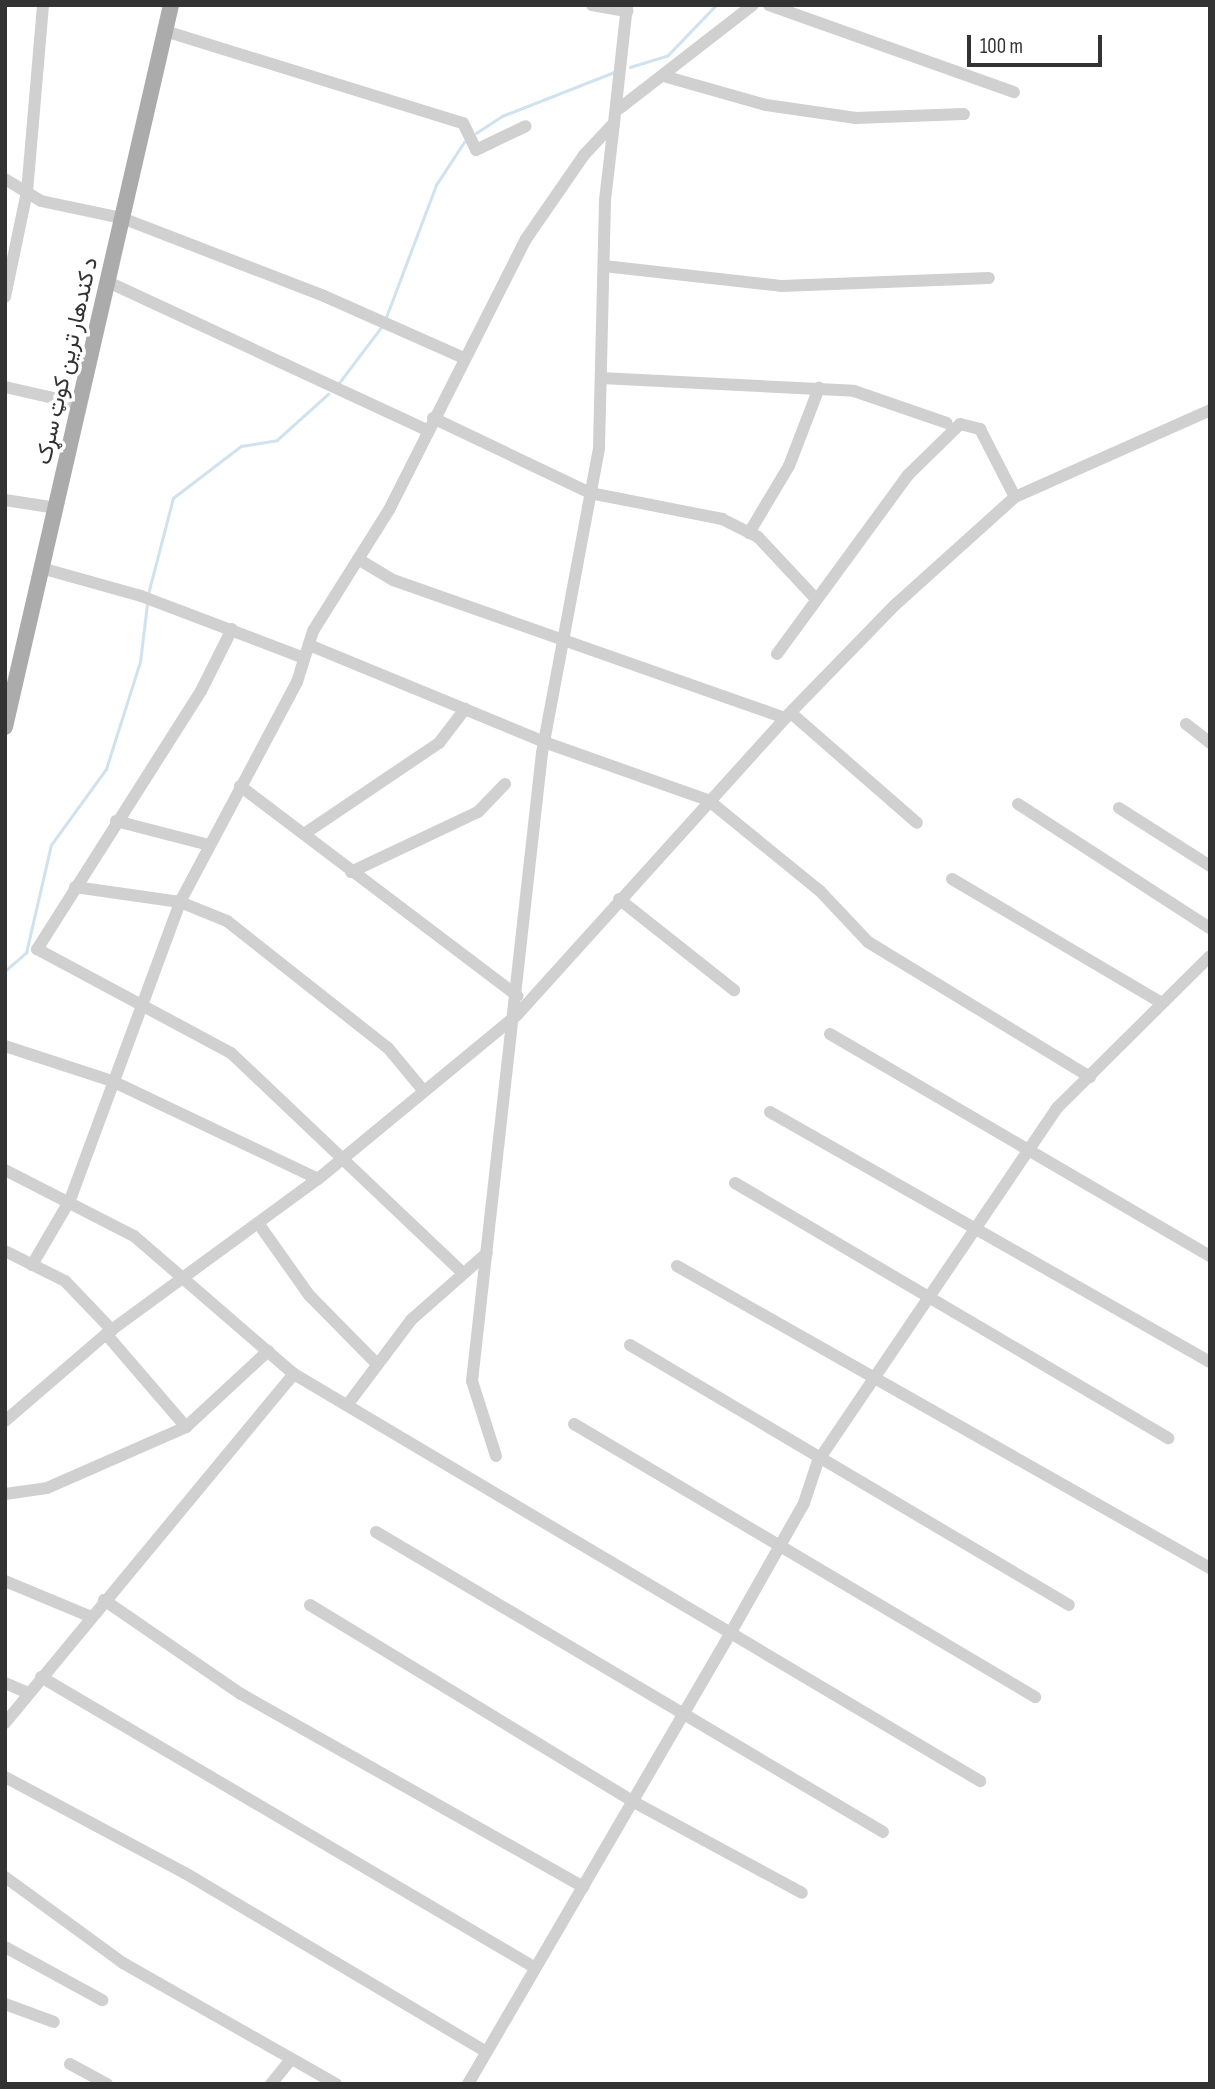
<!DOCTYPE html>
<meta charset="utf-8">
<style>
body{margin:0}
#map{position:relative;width:1215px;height:2089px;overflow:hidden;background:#fff;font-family:"Sofia Sans Condensed",Vazirmatn,sans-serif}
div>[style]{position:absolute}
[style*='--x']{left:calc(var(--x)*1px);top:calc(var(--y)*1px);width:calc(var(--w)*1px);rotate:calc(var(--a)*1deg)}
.stream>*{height:2.5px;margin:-1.25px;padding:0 1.25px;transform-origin:1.25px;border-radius:1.25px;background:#cfe2ee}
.minor>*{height:12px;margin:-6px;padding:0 6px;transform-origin:6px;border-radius:6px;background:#d0d0d0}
.major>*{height:16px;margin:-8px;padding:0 8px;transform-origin:8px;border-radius:8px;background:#ababab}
span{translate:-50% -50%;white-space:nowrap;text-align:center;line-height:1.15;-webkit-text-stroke:7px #fff;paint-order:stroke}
.street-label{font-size:23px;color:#333}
.frame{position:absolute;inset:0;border:7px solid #333;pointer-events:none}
.scale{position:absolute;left:967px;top:35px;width:135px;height:32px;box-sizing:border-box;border:4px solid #333;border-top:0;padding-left:9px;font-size:21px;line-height:24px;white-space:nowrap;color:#333;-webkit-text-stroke:5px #fff;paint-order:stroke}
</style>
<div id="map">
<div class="stream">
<div style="--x:630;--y:67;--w:39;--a:-17"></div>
<div style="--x:667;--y:56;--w:71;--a:-46.1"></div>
<div style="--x:476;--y:133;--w:31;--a:-33"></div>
<div style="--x:502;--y:116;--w:120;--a:-21.4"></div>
<div style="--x:385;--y:320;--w:144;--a:-69.3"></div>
<div style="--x:436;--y:185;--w:51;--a:-56.9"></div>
<div style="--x:339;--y:383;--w:71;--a:-53"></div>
<div style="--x:148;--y:594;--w:99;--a:-75.4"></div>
<div style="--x:173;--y:498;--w:86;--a:-37.4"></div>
<div style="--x:241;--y:446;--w:36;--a:-9"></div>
<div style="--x:277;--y:440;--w:69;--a:-42"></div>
<div style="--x:5;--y:971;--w:28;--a:-41"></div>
<div style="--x:26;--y:953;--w:111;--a:-77"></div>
<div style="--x:51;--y:845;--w:94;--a:-54.1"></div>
<div style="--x:106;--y:769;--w:112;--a:-72.4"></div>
<div style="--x:140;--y:662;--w:58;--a:-83.1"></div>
</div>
<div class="minor">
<div style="--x:592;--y:5;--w:36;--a:10"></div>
<div style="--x:769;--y:5;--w:260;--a:19.6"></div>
<div style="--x:165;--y:31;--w:312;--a:17.2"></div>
<div style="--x:463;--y:123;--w:30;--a:64"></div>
<div style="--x:476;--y:150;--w:55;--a:-25.6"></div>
<div style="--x:667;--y:77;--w:103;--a:15.8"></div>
<div style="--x:766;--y:105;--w:91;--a:8.2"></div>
<div style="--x:856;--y:118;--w:108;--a:-2.1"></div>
<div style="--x:620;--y:108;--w:168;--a:-37.8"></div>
<div style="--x:5;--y:179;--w:42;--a:31.4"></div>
<div style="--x:41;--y:201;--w:83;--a:11.9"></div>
<div style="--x:122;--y:218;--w:217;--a:21.1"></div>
<div style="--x:324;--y:296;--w:153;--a:23.9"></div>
<div style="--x:604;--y:266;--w:178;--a:6.4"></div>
<div style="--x:781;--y:286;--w:208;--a:-2.2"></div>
<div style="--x:108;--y:282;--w:352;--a:24.9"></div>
<div style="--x:5;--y:297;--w:107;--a:-78.2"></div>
<div style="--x:27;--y:192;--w:188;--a:-85.1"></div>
<div style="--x:601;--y:378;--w:253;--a:2.9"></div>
<div style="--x:854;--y:391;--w:98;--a:19"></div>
<div style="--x:5;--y:387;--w:77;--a:12.8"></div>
<div style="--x:433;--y:418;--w:174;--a:25.5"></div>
<div style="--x:590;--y:493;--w:135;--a:11.1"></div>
<div style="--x:722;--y:519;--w:40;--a:26.6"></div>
<div style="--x:758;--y:537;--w:85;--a:46.9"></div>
<div style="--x:5;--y:500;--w:52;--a:8.9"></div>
<div style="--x:749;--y:533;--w:78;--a:-59.2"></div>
<div style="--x:789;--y:466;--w:84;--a:-69"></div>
<div style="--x:358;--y:559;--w:41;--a:31"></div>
<div style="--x:393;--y:580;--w:416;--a:19.4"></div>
<div style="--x:41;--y:568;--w:104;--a:15.6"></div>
<div style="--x:141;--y:596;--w:174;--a:20.8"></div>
<div style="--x:232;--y:629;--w:69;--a:116.6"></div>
<div style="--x:201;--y:691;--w:306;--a:122.4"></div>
<div style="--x:37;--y:949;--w:220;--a:28.2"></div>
<div style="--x:231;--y:1053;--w:318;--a:43.5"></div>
<div style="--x:309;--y:645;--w:254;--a:22.4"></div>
<div style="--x:544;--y:742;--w:174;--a:19.5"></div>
<div style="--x:708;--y:800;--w:144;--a:39.1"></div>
<div style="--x:820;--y:891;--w:70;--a:46.7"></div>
<div style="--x:868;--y:942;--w:260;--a:31.3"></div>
<div style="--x:777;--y:654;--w:222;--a:-53.8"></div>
<div style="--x:908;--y:475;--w:73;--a:-44.4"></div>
<div style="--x:960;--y:424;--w:21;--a:14"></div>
<div style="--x:980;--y:429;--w:76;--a:62.8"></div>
<div style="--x:791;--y:713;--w:167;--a:41.1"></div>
<div style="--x:1186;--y:724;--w:31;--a:38"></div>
<div style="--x:240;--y:786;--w:348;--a:37.1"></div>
<div style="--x:1018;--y:804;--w:229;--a:32.9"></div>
<div style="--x:1119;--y:808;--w:108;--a:32.5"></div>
<div style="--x:116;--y:821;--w:96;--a:14.5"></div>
<div style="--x:304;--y:834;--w:163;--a:-34"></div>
<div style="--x:439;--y:743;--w:43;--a:-52.6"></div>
<div style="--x:351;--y:872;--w:140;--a:-25.3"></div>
<div style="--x:478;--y:812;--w:39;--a:-46"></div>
<div style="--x:952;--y:879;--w:244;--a:30.6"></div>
<div style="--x:75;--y:887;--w:106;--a:8.1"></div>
<div style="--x:180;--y:902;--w:51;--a:22"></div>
<div style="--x:227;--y:921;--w:205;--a:38.3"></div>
<div style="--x:388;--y:1048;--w:53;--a:50.3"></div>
<div style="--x:619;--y:899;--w:147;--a:38.4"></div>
<div style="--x:830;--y:1034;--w:440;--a:30.3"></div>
<div style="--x:5;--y:1046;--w:113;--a:18.1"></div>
<div style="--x:112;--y:1081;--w:228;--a:25.4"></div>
<div style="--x:770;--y:1112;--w:506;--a:29.6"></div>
<div style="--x:5;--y:1170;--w:145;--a:27.1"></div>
<div style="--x:134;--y:1236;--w:211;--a:40.8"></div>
<div style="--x:294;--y:1374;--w:798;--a:30.68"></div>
<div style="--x:735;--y:1183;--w:503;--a:30.49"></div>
<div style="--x:258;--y:1223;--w:88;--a:54.7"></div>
<div style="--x:309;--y:1295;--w:94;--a:45.4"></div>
<div style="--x:5;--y:1251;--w:67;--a:26.6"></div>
<div style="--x:65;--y:1281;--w:68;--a:46.2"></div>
<div style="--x:32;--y:1265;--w:75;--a:-59.7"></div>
<div style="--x:70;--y:1200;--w:318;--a:-69.7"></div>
<div style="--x:180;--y:902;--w:249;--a:-62"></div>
<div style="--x:297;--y:682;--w:53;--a:-72.6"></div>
<div style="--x:313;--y:631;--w:143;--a:-57.9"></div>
<div style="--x:389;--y:510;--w:304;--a:-63.2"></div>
<div style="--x:526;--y:239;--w:102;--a:-55.4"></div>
<div style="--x:584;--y:155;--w:44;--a:-46.8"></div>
<div style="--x:614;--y:123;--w:119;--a:-83.7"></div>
<div style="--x:677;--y:1266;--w:613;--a:29.54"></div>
<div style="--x:106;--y:1334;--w:123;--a:49.3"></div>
<div style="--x:630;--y:1345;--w:510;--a:30.64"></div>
<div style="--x:348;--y:1404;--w:105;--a:-53.1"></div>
<div style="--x:411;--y:1320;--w:101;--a:-41.4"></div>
<div style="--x:5;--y:1421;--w:133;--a:-40.7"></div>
<div style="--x:106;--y:1334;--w:263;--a:-36.2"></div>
<div style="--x:318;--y:1179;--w:258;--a:-39.5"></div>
<div style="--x:517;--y:1015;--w:400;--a:-47.9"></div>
<div style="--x:785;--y:718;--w:158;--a:-45.8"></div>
<div style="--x:895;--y:605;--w:161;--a:-42"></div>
<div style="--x:1015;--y:497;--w:214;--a:-24"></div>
<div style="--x:574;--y:1424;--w:536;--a:30.63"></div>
<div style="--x:496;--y:1456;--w:79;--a:-107.7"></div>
<div style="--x:472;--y:1381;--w:632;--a:-83.64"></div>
<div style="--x:542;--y:753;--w:311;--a:-79.4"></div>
<div style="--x:599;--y:447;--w:247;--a:-88.6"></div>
<div style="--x:605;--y:200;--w:78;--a:-83.3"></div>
<div style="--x:5;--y:1494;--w:42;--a:-8.1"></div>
<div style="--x:47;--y:1488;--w:152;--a:-23.7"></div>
<div style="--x:186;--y:1427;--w:112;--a:-42.8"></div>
<div style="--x:376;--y:1532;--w:589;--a:30.61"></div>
<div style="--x:5;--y:1581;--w:91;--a:22.6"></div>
<div style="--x:104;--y:1600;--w:166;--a:34.5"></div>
<div style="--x:241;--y:1694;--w:393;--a:29.4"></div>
<div style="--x:310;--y:1605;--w:377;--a:31.3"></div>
<div style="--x:632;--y:1801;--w:193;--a:28.4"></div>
<div style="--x:41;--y:1677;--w:572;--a:30.47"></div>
<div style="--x:5;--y:1683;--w:26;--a:23"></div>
<div style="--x:5;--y:1723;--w:453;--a:-50.4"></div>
<div style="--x:5;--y:1777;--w:204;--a:28.1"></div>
<div style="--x:185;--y:1873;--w:350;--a:30.7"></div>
<div style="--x:5;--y:1877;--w:146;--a:36.1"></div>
<div style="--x:123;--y:1963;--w:245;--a:29.6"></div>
<div style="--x:5;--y:1947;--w:111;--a:28.7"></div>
<div style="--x:5;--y:2004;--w:52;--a:20.2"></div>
<div style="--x:70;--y:2064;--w:42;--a:28.4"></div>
<div style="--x:271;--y:2084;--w:32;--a:-51"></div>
<div style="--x:468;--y:2084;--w:521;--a:-59.79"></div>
<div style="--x:730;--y:1634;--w:150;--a:-60.5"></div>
<div style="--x:804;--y:1503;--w:44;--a:-71.6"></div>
<div style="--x:818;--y:1461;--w:428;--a:-55.9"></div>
<div style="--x:1058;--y:1107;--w:214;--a:-44.8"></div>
</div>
<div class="major">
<div style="--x:5;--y:727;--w:741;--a:-77.05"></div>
</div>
<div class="street-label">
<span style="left:67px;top:361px;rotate:-77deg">د کندهار ترين کوټ سړک</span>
</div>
<div class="frame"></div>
<div class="scale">100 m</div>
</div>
